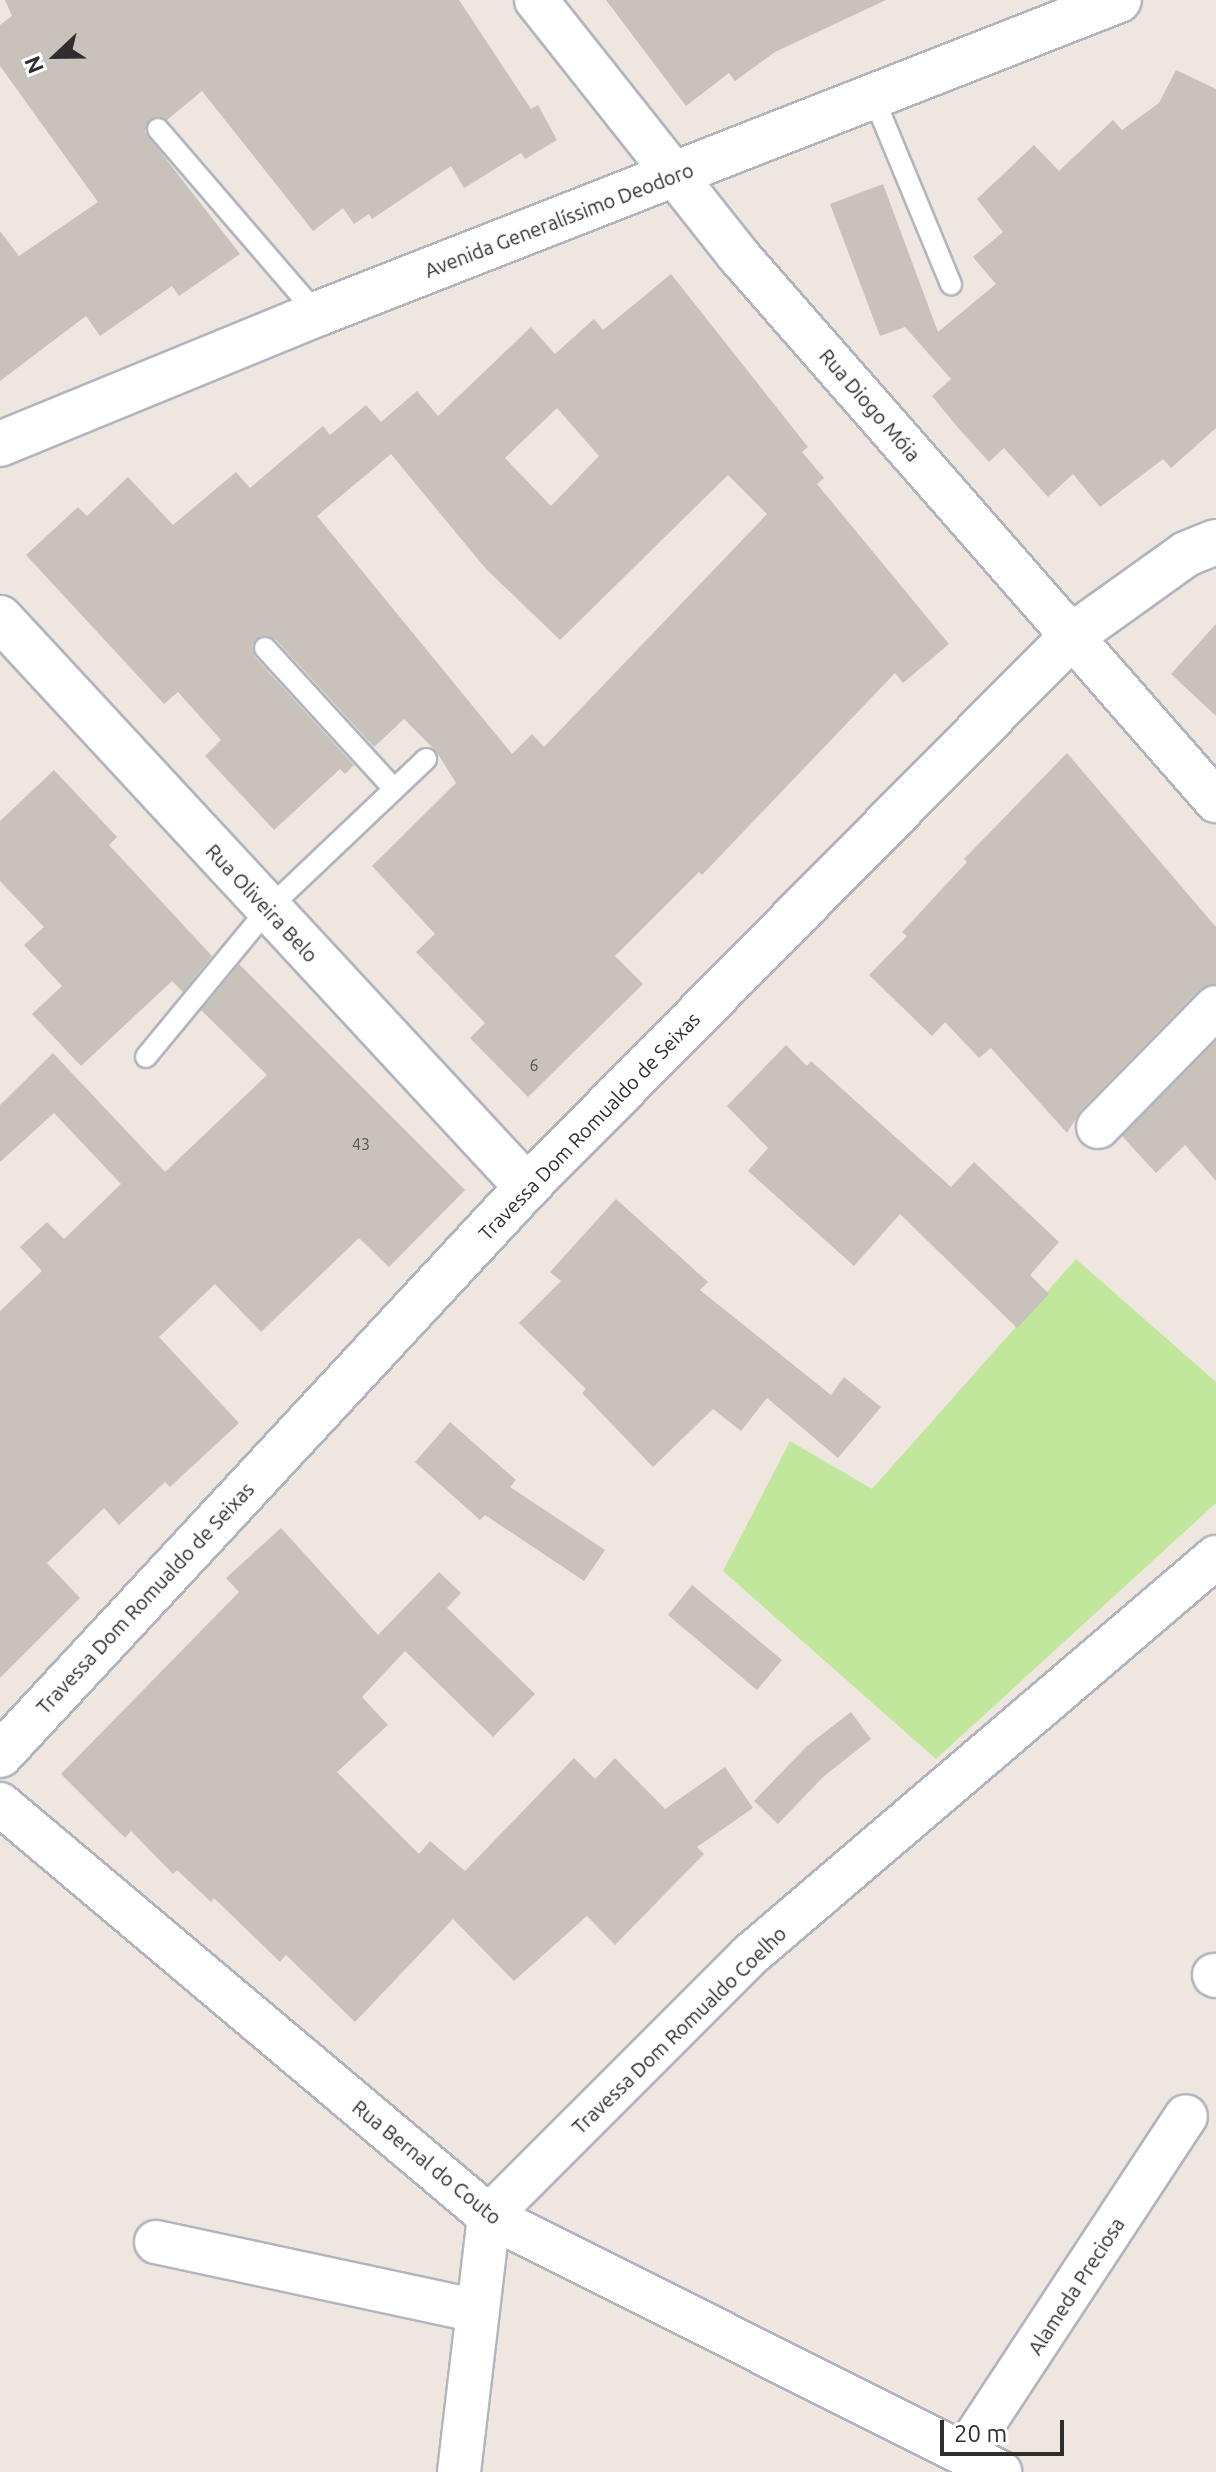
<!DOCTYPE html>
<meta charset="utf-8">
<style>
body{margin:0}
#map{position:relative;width:1216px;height:2472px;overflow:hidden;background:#efe6e0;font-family:Ubuntu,sans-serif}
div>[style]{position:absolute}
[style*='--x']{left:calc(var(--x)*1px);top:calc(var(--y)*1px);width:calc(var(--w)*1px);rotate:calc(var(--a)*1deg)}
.green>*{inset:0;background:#c0e79b}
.building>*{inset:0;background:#c8c2bb}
.roads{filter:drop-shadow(2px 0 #b0b5be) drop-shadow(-2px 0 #b0b5be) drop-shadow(0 2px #b0b5be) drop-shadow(0 -2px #b0b5be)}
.service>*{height:20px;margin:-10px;padding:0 10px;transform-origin:10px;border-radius:10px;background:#fff}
.minor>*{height:42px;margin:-21px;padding:0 21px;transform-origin:21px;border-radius:21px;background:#fff}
.tertiary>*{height:44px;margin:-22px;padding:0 22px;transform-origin:22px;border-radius:22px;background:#fff}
span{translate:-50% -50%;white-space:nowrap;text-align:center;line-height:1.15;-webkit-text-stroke:7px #fff;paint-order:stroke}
.number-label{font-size:16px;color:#545351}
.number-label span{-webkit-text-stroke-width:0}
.street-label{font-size:20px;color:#2e2e2e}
.north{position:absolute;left:16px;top:16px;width:80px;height:80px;-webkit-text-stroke:6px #fff;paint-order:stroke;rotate:248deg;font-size:22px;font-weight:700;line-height:32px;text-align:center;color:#2e2e2e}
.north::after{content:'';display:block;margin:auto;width:28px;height:36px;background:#2e2e2e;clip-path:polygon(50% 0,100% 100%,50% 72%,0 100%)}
.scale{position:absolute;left:940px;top:2420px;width:124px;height:36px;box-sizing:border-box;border:4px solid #2e2e2e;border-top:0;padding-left:10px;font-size:24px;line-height:28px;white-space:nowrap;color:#2e2e2e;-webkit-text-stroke:6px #fff;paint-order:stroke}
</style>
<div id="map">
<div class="green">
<div style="clip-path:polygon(1076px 1259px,1216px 1382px,1216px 1503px,936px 1759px,723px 1571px,790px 1441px,872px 1489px)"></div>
</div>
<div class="building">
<div style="clip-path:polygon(5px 0,459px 0,531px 109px,538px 105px,557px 140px,525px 159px,521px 153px,464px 188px,451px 166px,372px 219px,369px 214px,354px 224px,343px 208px,313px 231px,202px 91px,167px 120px,150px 119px,145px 132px,240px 254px,179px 296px,172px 286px,100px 336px,86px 316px,0 381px,0 231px,19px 256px,98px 202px,0 66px,0 25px,12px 16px)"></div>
<div style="clip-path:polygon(606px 0,886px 0,775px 52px,735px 81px,729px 73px,686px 106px)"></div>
<div style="clip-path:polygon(1176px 70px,1216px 89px,1216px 428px,1171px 468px,1163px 459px,1100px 507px,1073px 474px,1048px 497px,1004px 448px,989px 462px,960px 430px,932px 396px,951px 379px,905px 327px,880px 336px,830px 204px,883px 184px,938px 332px,996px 284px,973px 257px,1003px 232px,977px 199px,1034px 145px,1059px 171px,1113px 120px,1122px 130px,1159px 103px)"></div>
<div style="clip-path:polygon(evenodd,671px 274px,808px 447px,802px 452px,824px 478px,817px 484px,949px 644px,903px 683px,895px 673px,702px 875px,699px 872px,615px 956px,643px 984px,528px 1097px,470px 1038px,485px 1023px,416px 952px,435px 934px,372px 866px,456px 783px,436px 751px,404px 719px,374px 747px,275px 639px,261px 636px,252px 645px,255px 657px,354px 765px,345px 774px,340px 769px,274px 830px,205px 756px,221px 740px,178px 692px,164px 704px,26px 555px,78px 507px,87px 516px,128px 477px,173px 525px,236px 472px,250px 488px,323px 426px,330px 435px,366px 405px,381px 422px,417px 391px,438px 416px,531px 327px,555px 354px,594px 319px,603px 330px,671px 274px,557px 408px,599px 456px,551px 506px,505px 458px,557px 408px,671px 274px,391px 454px,486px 569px,560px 640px,728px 475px,767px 514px,544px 747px,532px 734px,512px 754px,317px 516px,391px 454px)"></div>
<div style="clip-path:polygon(1216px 624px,1216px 716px,1171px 674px)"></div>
<div style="clip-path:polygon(1067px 753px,1216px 927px,1216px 984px,1199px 990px,1081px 1110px,1067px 1133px,991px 1048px,979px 1058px,945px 1022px,932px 1036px,869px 975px,907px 936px,902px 932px,967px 862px,964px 859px)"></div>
<div style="clip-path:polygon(54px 770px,117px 837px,109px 845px,212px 956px,183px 992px,172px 981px,81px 1066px,32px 1014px,62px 986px,24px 945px,44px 927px,0 881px,0 821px)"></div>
<div style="clip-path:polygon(239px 964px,465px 1190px,389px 1267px,359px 1238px,261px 1332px,215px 1284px,159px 1337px,239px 1423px,170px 1487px,165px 1482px,119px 1525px,104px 1508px,47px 1563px,80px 1598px,0 1678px,0 1311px,42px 1271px,20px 1247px,47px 1222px,64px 1239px,121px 1184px,54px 1113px,0 1162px,0 1105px,53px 1053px,165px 1172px,267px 1075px,201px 1010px)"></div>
<div style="clip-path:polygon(1216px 1041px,1216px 1181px,1185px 1145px,1156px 1173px,1122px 1136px)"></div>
<div style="clip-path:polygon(786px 1045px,807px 1066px,811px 1061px,951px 1187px,974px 1162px,1059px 1242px,1030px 1275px,1049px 1294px,1017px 1328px,900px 1214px,854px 1266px,748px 1171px,768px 1148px,727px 1106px)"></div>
<div style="clip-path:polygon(616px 1199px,708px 1282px,700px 1290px,831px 1395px,844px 1377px,881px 1407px,838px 1458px,767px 1398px,741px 1431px,713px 1409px,653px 1467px,582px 1393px,586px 1389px,519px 1323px,561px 1281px,550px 1272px)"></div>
<div style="clip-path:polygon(450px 1422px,516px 1480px,510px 1487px,605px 1550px,584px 1581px,485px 1515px,480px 1520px,415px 1462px)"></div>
<div style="clip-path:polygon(281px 1528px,378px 1635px,439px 1572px,461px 1593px,447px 1608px,535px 1694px,493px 1737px,405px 1651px,362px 1697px,388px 1725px,337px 1772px,419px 1854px,430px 1841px,465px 1871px,574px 1758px,595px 1779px,615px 1758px,665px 1809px,725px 1767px,753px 1808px,697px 1847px,704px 1854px,615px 1945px,587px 1916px,514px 1981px,453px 1919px,355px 2022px,286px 1955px,280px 1962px,214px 1898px,211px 1902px,177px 1870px,173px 1874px,131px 1831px,125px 1838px,61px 1774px,239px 1592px,226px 1578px)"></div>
<div style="clip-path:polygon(692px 1585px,782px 1660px,757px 1690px,668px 1615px)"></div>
<div style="clip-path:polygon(851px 1712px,871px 1739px,823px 1777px,778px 1824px,754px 1801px,807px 1746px)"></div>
</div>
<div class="roads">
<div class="service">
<div style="--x:873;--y:96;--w:204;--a:67.5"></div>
<div style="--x:158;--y:129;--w:244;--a:49.3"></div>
<div style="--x:265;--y:648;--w:191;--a:47.5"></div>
<div style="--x:146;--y:1057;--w:192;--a:-50.5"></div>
<div style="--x:268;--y:909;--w:218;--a:-43.5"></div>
</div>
<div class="minor">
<div style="--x:536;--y:0;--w:325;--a:51.6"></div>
<div style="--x:738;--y:255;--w:726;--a:48.8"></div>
<div style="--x:1098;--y:1127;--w:168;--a:-45.5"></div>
<div style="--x:0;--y:1804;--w:639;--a:40.12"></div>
<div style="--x:489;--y:2216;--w:572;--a:26.61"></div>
<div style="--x:1214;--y:1975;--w:2;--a:27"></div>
<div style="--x:156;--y:2242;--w:329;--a:12.1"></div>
<div style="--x:964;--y:2454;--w:404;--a:-56.7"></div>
<div style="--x:459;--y:2472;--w:258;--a:-83.3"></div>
<div style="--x:489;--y:2216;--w:369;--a:-45"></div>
<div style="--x:750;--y:1955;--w:613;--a:-40.5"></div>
</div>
<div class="tertiary">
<div style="--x:0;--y:444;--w:343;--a:-22.3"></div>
<div style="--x:317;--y:314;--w:861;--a:-21.38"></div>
<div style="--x:0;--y:618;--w:776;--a:47.19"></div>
<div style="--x:0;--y:1755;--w:775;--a:-47.14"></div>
<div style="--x:527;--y:1187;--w:776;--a:-45.31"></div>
<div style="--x:1073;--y:635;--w:139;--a:-35.6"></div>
<div style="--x:1186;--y:554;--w:32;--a:-22"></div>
</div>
</div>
<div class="number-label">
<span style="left:534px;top:1065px">6</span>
<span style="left:361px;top:1144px">43</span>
</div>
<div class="street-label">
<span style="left:559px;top:220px;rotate:-21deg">Avenida Generalíssimo Deodoro</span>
<span style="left:870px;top:405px;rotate:49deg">Rua Diogo Móia</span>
<span style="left:262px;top:903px;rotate:47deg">Rua Oliveira Belo</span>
<span style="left:589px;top:1126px;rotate:-46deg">Travessa Dom Romualdo de Seixas</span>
<span style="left:145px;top:1598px;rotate:-47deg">Travessa Dom Romualdo de Seixas</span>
<span style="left:679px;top:2030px;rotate:-44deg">Travessa Dom Romualdo Coelho</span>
<span style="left:427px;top:2162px;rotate:39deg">Rua Bernal do Couto</span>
<span style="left:1076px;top:2286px;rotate:-57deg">Alameda Preciosa</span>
</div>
<div class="north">N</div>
<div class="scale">20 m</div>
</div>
